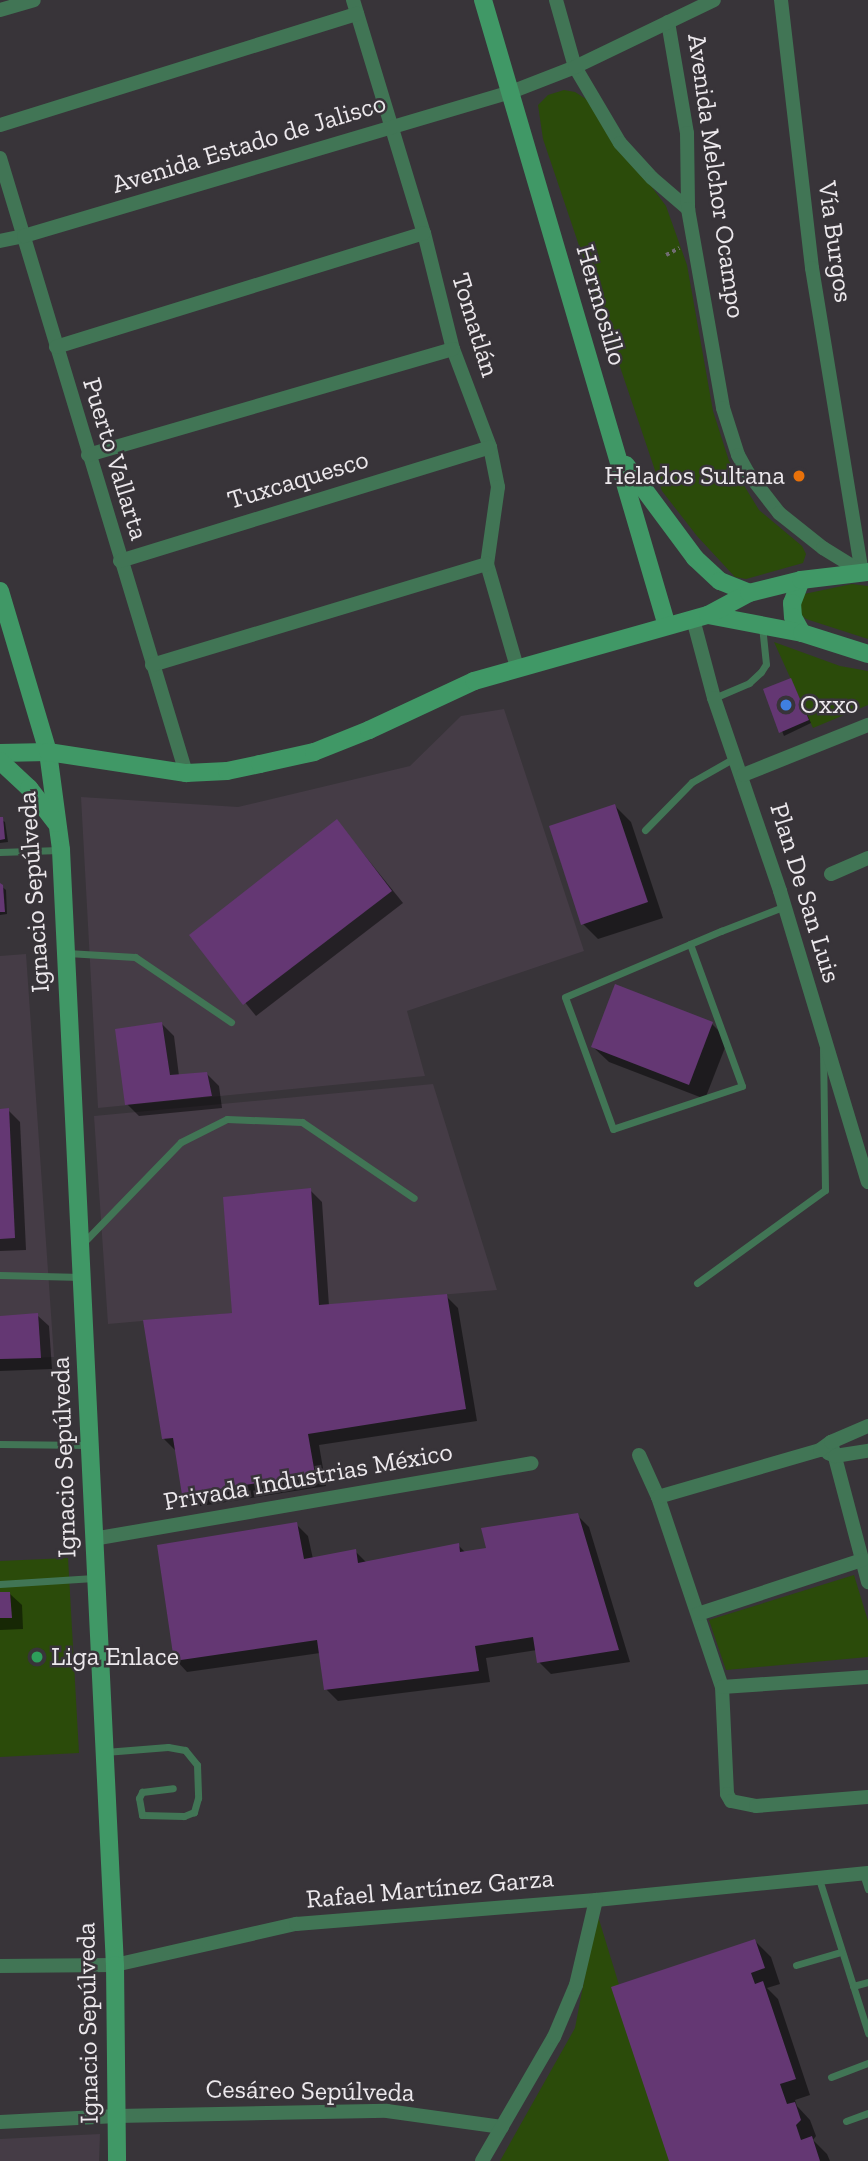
<!DOCTYPE html>
<meta charset="utf-8">
<style>
body{margin:0}
#map{position:relative;width:868px;height:2161px;overflow:hidden;background:#383439;font-family:"Zilla Slab",serif}
div>[style]{position:absolute}
[style*='--x']{left:calc(var(--x)*1px);top:calc(var(--y)*1px);width:calc(var(--w)*1px);rotate:calc(var(--a)*1deg)}
.built>*{inset:0;background:#453c46}
.green>*{inset:0;background:#2b4b0a}
.shadow>*{inset:0;background:#0007}
.building>*{inset:0;background:#643773}
.path>*{height:3.5px;margin-top:-1.75px;transform-origin:0;background:repeating-linear-gradient(90deg,#706c71 0 3.5px,transparent 0 7px)}
.lane>*{height:7px;margin:-3.5px;padding:0 3.5px;transform-origin:3.5px;border-radius:3.5px;background:#417555}
.street>*{height:14px;margin:-7px;padding:0 7px;transform-origin:7px;border-radius:7px;background:#417555}
.secondary>*{height:18px;margin:-9px;padding:0 9px;transform-origin:9px;border-radius:9px;background:#409866}
.dots>*{width:19px;height:19px;translate:-50% -50%;box-sizing:border-box;border:4px solid #383439;border-radius:50%}
span{translate:-50% -50%;white-space:nowrap;text-align:center;line-height:1.15;-webkit-text-stroke:5px #383439;paint-order:stroke}
.street-label{font-size:26px;color:#ece8ec}
.poi-label{font-size:26px;color:#ece8ec}
.right{translate:-100% -50%;text-align:right}
.left{translate:0 -50%;text-align:left}
</style>
<div id="map">
<div class="built">
<div style="clip-path:polygon(504px 709px,584px 951px,407px 1011px,425px 1076px,98px 1108px,81px 797px,238px 807px,410px 766px,461px 716px)"></div>
<div style="clip-path:polygon(26px 954px,54px 1357px,0 1359px,0 956px)"></div>
<div style="clip-path:polygon(433px 1084px,497px 1290px,108px 1324px,94px 1116px)"></div>
<div style="clip-path:polygon(100px 2134px,99px 2161px,0 2161px,0 2139px)"></div>
</div>
<div class="green">
<div style="clip-path:polygon(564px 90px,575px 92px,586px 99px,666px 206px,687px 265px,713px 411px,729px 461px,759px 510px,802px 546px,806px 554px,803px 563px,746px 579px,735px 577px,697px 536px,662px 491px,543px 139px,538px 105px,548px 95px)"></div>
<div style="clip-path:polygon(852px 584px,868px 586px,868px 639px,806px 619px,799px 613px,797px 600px,804px 594px)"></div>
<div style="clip-path:polygon(774px 642px,840px 666px,868px 671px,868px 705px,813px 728px)"></div>
<div style="clip-path:polygon(68px 1558px,79px 1753px,0 1757px,0 1561px)"></div>
<div style="clip-path:polygon(854px 1575px,868px 1621px,868px 1657px,726px 1670px,709px 1620px)"></div>
<div style="clip-path:polygon(597px 1913px,673px 2161px,500px 2161px,575px 2028px)"></div>
</div>
<div class="shadow">
<div style="clip-path:polygon(791px 680px,811px 723px,784px 736px,765px 690px)"></div>
<div style="clip-path:polygon(615px 806px,631px 822px,663px 918px,598px 939px,583px 924px)"></div>
<div style="clip-path:polygon(0 819px,5px 822px,8px 842px,0 843px)"></div>
<div style="clip-path:polygon(337px 821px,403px 903px,256px 1016px,191px 936px)"></div>
<div style="clip-path:polygon(0 885px,6px 890px,7px 914px,0 915px)"></div>
<div style="clip-path:polygon(162px 1024px,174px 1036px,179px 1076px,207px 1074px,219px 1086px,222px 1108px,139px 1116px,127px 1104px)"></div>
<div style="clip-path:polygon(712px 1024px,728px 1040px,705px 1099px,609px 1062px,593px 1047px)"></div>
<div style="clip-path:polygon(8px 1110px,20px 1122px,26px 1250px,0 1251px,0 1111px)"></div>
<div style="clip-path:polygon(310px 1190px,322px 1202px,329px 1306px,446px 1296px,458px 1308px,477px 1421px,319px 1445px,326px 1486px,195px 1507px,184px 1495px,176px 1451px,164px 1439px,234px 1314px)"></div>
<div style="clip-path:polygon(37px 1315px,49px 1326px,52px 1369px,0 1371px,0 1318px)"></div>
<div style="clip-path:polygon(577px 1515px,589px 1527px,630px 1662px,551px 1674px,539px 1662px,537px 1650px,486px 1658px,490px 1682px,338px 1701px,326px 1689px,320px 1653px,187px 1672px,176px 1660px,296px 1524px,308px 1536px,313px 1559px,355px 1551px,367px 1563px,458px 1545px,466px 1553px,488px 1550px)"></div>
<div style="clip-path:polygon(0 1594px,10px 1594px,22px 1605px,23px 1629px,0 1630px)"></div>
<div style="clip-path:polygon(755px 1941px,771px 1957px,780px 1984px,767px 1988px,778px 1999px,810px 2095px,795px 2100px,797px 2106px,810px 2120px,816px 2136px,813px 2140px,827px 2154px,830px 2161px,671px 2161px)"></div>
</div>
<div class="building">
<div style="clip-path:polygon(791px 678px,809px 720px,779px 733px,763px 689px)"></div>
<div style="clip-path:polygon(615px 804px,648px 902px,581px 925px,549px 826px)"></div>
<div style="clip-path:polygon(0 817px,3px 817px,5px 839px,0 840px)"></div>
<div style="clip-path:polygon(337px 819px,392px 891px,243px 1005px,189px 935px)"></div>
<div style="clip-path:polygon(0 883px,3px 885px,5px 912px,0 912px)"></div>
<div style="clip-path:polygon(615px 984px,713px 1022px,689px 1085px,591px 1047px)"></div>
<div style="clip-path:polygon(162px 1022px,170px 1075px,207px 1072px,212px 1096px,125px 1105px,115px 1029px)"></div>
<div style="clip-path:polygon(9px 1108px,15px 1238px,0 1239px,0 1109px)"></div>
<div style="clip-path:polygon(311px 1188px,319px 1305px,447px 1294px,466px 1409px,308px 1434px,315px 1474px,182px 1495px,173px 1438px,162px 1439px,143px 1320px,232px 1313px,223px 1197px)"></div>
<div style="clip-path:polygon(38px 1313px,41px 1358px,0 1359px,0 1316px)"></div>
<div style="clip-path:polygon(578px 1513px,619px 1650px,537px 1663px,533px 1637px,475px 1646px,479px 1671px,324px 1690px,317px 1640px,174px 1661px,157px 1545px,297px 1522px,304px 1559px,356px 1549px,358px 1563px,459px 1543px,460px 1552px,486px 1548px,481px 1528px)"></div>
<div style="clip-path:polygon(0 1592px,10px 1592px,12px 1618px,0 1618px)"></div>
<div style="clip-path:polygon(755px 1939px,765px 1968px,751px 1973px,755px 1984px,763px 1981px,796px 2079px,780px 2084px,787px 2104px,795px 2102px,801px 2120px,796px 2125px,801px 2140px,812px 2136px,820px 2161px,669px 2161px,611px 1987px)"></div>
</div>
<div class="path">
<div style="--x:666;--y:255;--w:15;--a:-28"></div>
</div>
<div class="lane">
<div style="--x:714;--y:698;--w:38;--a:-23"></div>
<div style="--x:749;--y:683;--w:16;--a:-43"></div>
<div style="--x:761;--y:672;--w:9;--a:-58"></div>
<div style="--x:766;--y:664;--w:37;--a:-96"></div>
<div style="--x:645;--y:830;--w:67;--a:-45.6"></div>
<div style="--x:692;--y:782;--w:51;--a:-29.6"></div>
<div style="--x:0;--y:852;--w:59;--a:-1.9"></div>
<div style="--x:690;--y:944;--w:151;--a:69.9"></div>
<div style="--x:742;--y:1086;--w:136;--a:161.6"></div>
<div style="--x:613;--y:1129;--w:140;--a:-110"></div>
<div style="--x:565;--y:997;--w:136;--a:-23"></div>
<div style="--x:690;--y:944;--w:34;--a:-23"></div>
<div style="--x:721;--y:931;--w:69;--a:-21.3"></div>
<div style="--x:67;--y:953;--w:68;--a:3.4"></div>
<div style="--x:135;--y:957;--w:116;--a:34.1"></div>
<div style="--x:84;--y:1242;--w:139;--a:-45.9"></div>
<div style="--x:181;--y:1142;--w:51;--a:-26.6"></div>
<div style="--x:227;--y:1119;--w:75;--a:2.3"></div>
<div style="--x:302;--y:1122;--w:135;--a:34.2"></div>
<div style="--x:0;--y:1275;--w:82;--a:1.4"></div>
<div style="--x:697;--y:1283;--w:158;--a:-36"></div>
<div style="--x:825;--y:1190;--w:141;--a:-90.8"></div>
<div style="--x:0;--y:1444;--w:89;--a:0.6"></div>
<div style="--x:0;--y:1584;--w:94;--a:-3.7"></div>
<div style="--x:105;--y:1752;--w:63;--a:-4.5"></div>
<div style="--x:168;--y:1747;--w:17;--a:10"></div>
<div style="--x:185;--y:1750;--w:19;--a:51"></div>
<div style="--x:197;--y:1765;--w:33;--a:88"></div>
<div style="--x:198;--y:1798;--w:15;--a:106"></div>
<div style="--x:194;--y:1812;--w:11;--a:158"></div>
<div style="--x:184;--y:1816;--w:42;--a:-178.6"></div>
<div style="--x:142;--y:1815;--w:17;--a:-100"></div>
<div style="--x:139;--y:1798;--w:7;--a:-63"></div>
<div style="--x:142;--y:1792;--w:31;--a:-7"></div>
<div style="--x:863;--y:1874;--w:16;--a:72"></div>
<div style="--x:819;--y:1879;--w:162;--a:72.3"></div>
<div style="--x:796;--y:1965;--w:47;--a:-16.1"></div>
<div style="--x:853;--y:1986;--w:16;--a:-15"></div>
<div style="--x:831;--y:2077;--w:40;--a:-21"></div>
<div style="--x:846;--y:2121;--w:23;--a:-20"></div>
</div>
<div class="street">
<div style="--x:353;--y:0;--w:244;--a:73.1"></div>
<div style="--x:424;--y:233;--w:120;--a:76"></div>
<div style="--x:453;--y:349;--w:105;--a:69.3"></div>
<div style="--x:490;--y:447;--w:41;--a:78.7"></div>
<div style="--x:498;--y:487;--w:78;--a:98.1"></div>
<div style="--x:487;--y:564;--w:107;--a:73.8"></div>
<div style="--x:556;--y:0;--w:70;--a:74.2"></div>
<div style="--x:575;--y:67;--w:88;--a:59.4"></div>
<div style="--x:620;--y:143;--w:47;--a:47.6"></div>
<div style="--x:652;--y:178;--w:48;--a:40.7"></div>
<div style="--x:781;--y:0;--w:270;--a:83.4"></div>
<div style="--x:812;--y:268;--w:308;--a:80.7"></div>
<div style="--x:0;--y:10;--w:35;--a:-16"></div>
<div style="--x:668;--y:22;--w:113;--a:80.3"></div>
<div style="--x:687;--y:133;--w:76;--a:89.2"></div>
<div style="--x:688;--y:209;--w:202;--a:80"></div>
<div style="--x:723;--y:408;--w:49;--a:72.3"></div>
<div style="--x:738;--y:455;--w:21;--a:61"></div>
<div style="--x:748;--y:473;--w:51;--a:52.2"></div>
<div style="--x:779;--y:513;--w:56;--a:38.5"></div>
<div style="--x:823;--y:548;--w:46;--a:31.6"></div>
<div style="--x:0;--y:125;--w:374;--a:-17.3"></div>
<div style="--x:0;--y:158;--w:643;--a:73.17"></div>
<div style="--x:0;--y:241;--w:25;--a:-12"></div>
<div style="--x:24;--y:236;--w:508;--a:-16.47"></div>
<div style="--x:511;--y:92;--w:69;--a:-21.3"></div>
<div style="--x:575;--y:67;--w:154;--a:-25.7"></div>
<div style="--x:56;--y:347;--w:385;--a:-17.2"></div>
<div style="--x:88;--y:455;--w:380;--a:-16.2"></div>
<div style="--x:120;--y:561;--w:387;--a:-17.1"></div>
<div style="--x:693;--y:619;--w:82;--a:75.1"></div>
<div style="--x:714;--y:698;--w:204;--a:71.1"></div>
<div style="--x:780;--y:891;--w:304;--a:73.2"></div>
<div style="--x:152;--y:665;--w:350;--a:-16.8"></div>
<div style="--x:743;--y:775;--w:135;--a:-21.8"></div>
<div style="--x:831;--y:874;--w:40;--a:-23.4"></div>
<div style="--x:831;--y:1442;--w:145;--a:75.2"></div>
<div style="--x:828;--y:1453;--w:8;--a:23"></div>
<div style="--x:835;--y:1456;--w:33;--a:-9"></div>
<div style="--x:639;--y:1455;--w:46;--a:65.7"></div>
<div style="--x:658;--y:1497;--w:200;--a:71.4"></div>
<div style="--x:722;--y:1687;--w:107;--a:87.3"></div>
<div style="--x:727;--y:1794;--w:8;--a:60"></div>
<div style="--x:731;--y:1801;--w:25;--a:11"></div>
<div style="--x:756;--y:1806;--w:112;--a:-4.6"></div>
<div style="--x:658;--y:1497;--w:169;--a:-16.2"></div>
<div style="--x:820;--y:1450;--w:14;--a:-36"></div>
<div style="--x:831;--y:1442;--w:40;--a:-23.4"></div>
<div style="--x:93;--y:1539;--w:445;--a:-9.8"></div>
<div style="--x:698;--y:1614;--w:173;--a:-18.2"></div>
<div style="--x:722;--y:1687;--w:146;--a:-3.9"></div>
<div style="--x:0;--y:1966;--w:115;--a:-0.5"></div>
<div style="--x:115;--y:1965;--w:186;--a:-12.8"></div>
<div style="--x:296;--y:1924;--w:301;--a:-4.6"></div>
<div style="--x:596;--y:1900;--w:273;--a:-5.7"></div>
<div style="--x:0;--y:2122;--w:117;--a:-2.9"></div>
<div style="--x:117;--y:2116;--w:270;--a:-1.1"></div>
<div style="--x:387;--y:2111;--w:116;--a:7.9"></div>
<div style="--x:482;--y:2161;--w:143;--a:-59.9"></div>
<div style="--x:554;--y:2037;--w:56;--a:-67.1"></div>
<div style="--x:576;--y:1985;--w:87;--a:-76.8"></div>
</div>
<div class="secondary">
<div style="--x:483;--y:0;--w:652;--a:73.62"></div>
<div style="--x:626;--y:465;--w:116;--a:53.4"></div>
<div style="--x:695;--y:558;--w:34;--a:43"></div>
<div style="--x:720;--y:581;--w:31;--a:22"></div>
<div style="--x:801;--y:580;--w:25;--a:111"></div>
<div style="--x:792;--y:603;--w:14;--a:86"></div>
<div style="--x:793;--y:617;--w:18;--a:61"></div>
<div style="--x:0;--y:591;--w:168;--a:73.4"></div>
<div style="--x:48;--y:752;--w:99;--a:82.4"></div>
<div style="--x:61;--y:850;--w:1116;--a:87.23"></div>
<div style="--x:115;--y:1965;--w:196;--a:89.4"></div>
<div style="--x:708;--y:615;--w:96;--a:10.8"></div>
<div style="--x:802;--y:633;--w:69;--a:17.7"></div>
<div style="--x:0;--y:753;--w:48;--a:-1.2"></div>
<div style="--x:48;--y:752;--w:140;--a:8.7"></div>
<div style="--x:186;--y:773;--w:41;--a:-2.8"></div>
<div style="--x:227;--y:771;--w:34;--a:-12"></div>
<div style="--x:260;--y:764;--w:55;--a:-12.5"></div>
<div style="--x:314;--y:752;--w:59;--a:-21.8"></div>
<div style="--x:369;--y:730;--w:116;--a:-25"></div>
<div style="--x:474;--y:681;--w:243;--a:-15.8"></div>
<div style="--x:708;--y:615;--w:47;--a:-28.2"></div>
<div style="--x:749;--y:593;--w:54;--a:-14"></div>
<div style="--x:801;--y:580;--w:67;--a:-6.8"></div>
<div style="--x:0;--y:761;--w:40;--a:43"></div>
<div style="--x:29;--y:788;--w:44;--a:52.4"></div>
</div>
<div class="dots">
<div style="left:799px;top:476px;background:#e8710a"></div>
<div style="left:786px;top:705px;background:#3f7fe0"></div>
<div style="left:37px;top:1657px;background:#2e9e5b"></div>
</div>
<div class="street-label">
<span style="left:249px;top:144px;rotate:-17deg">Avenida Estado de Jalisco</span>
<span style="left:716px;top:176px;rotate:82deg">Avenida Melchor Ocampo</span>
<span style="left:835px;top:242px;rotate:82deg">Vía Burgos</span>
<span style="left:601px;top:305px;rotate:74deg">Hermosillo</span>
<span style="left:475px;top:325px;rotate:73deg">Tomatlán</span>
<span style="left:115px;top:459px;rotate:73deg">Puerto Vallarta</span>
<span style="left:298px;top:480px;rotate:-17deg">Tuxcaquesco</span>
<span style="left:34px;top:892px;rotate:-94deg">Ignacio Sepúlveda</span>
<span style="left:805px;top:893px;rotate:73deg">Plan De San Luis</span>
<span style="left:64px;top:1457px;rotate:-92deg">Ignacio Sepúlveda</span>
<span style="left:308px;top:1477px;rotate:-10deg">Privada Industrias México</span>
<span style="left:430px;top:1889px;rotate:-5deg">Rafael Martínez Garza</span>
<span style="left:88px;top:2023px;rotate:-91deg">Ignacio Sepúlveda</span>
<span style="left:310px;top:2091px;rotate:1deg">Cesáreo Sepúlveda</span>
</div>
<div class="poi-label">
<span class="right" style="left:785px;top:476px">Helados Sultana</span>
<span class="left" style="left:800px;top:705px">Oxxo</span>
<span class="left" style="left:51px;top:1657px">Liga Enlace</span>
</div>
</div>
